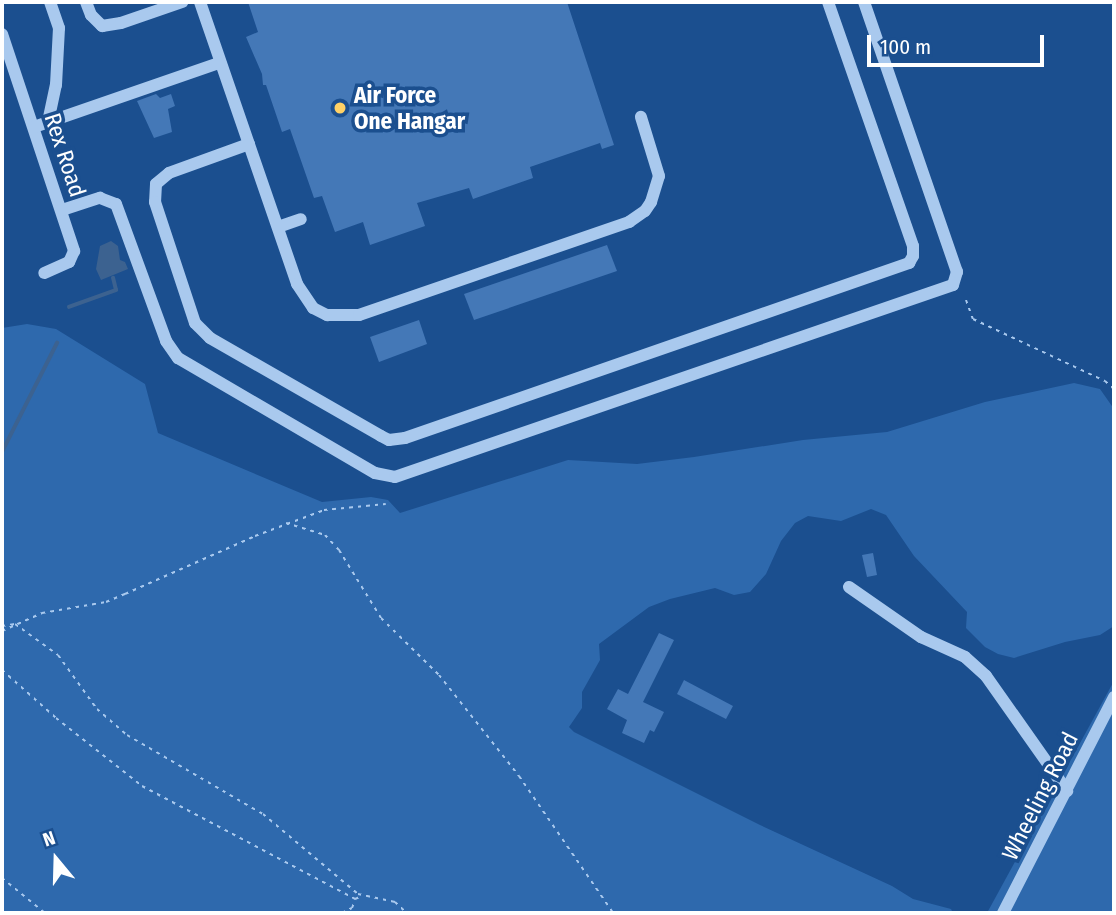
<!DOCTYPE html>
<style>
body{margin:0}
#map{position:relative;width:1116px;height:915px;overflow:hidden;background:#1b4f8f;font-family:"Fira Sans Condensed",sans-serif}
div>[style]{position:absolute}
[style*='--x']{left:calc(var(--x)*1px);top:calc(var(--y)*1px);width:calc(var(--w)*1px);rotate:calc(var(--a)*1deg)}
.green>*{inset:0;background:#2e69ad}
.water>*{inset:0;background:#3c6290}
.stream>*{height:3.5px;margin:-1.75px;padding:0 1.75px;transform-origin:1.75px;border-radius:1.75px;background:#3c6290}
.building>*{inset:0;background:#4478b7}
.path>*{height:2px;margin-top:-1px;transform-origin:0;background:repeating-linear-gradient(90deg,#a9c9ee 0 3.5px,transparent 0 8.5px)}
.minor>*{height:12px;margin:-6px;padding:0 6px;transform-origin:6px;border-radius:6px;background:#a9c9ee}
.dots>*{width:19px;height:19px;translate:-50% -50%;box-sizing:border-box;border:4px solid #1b4f8f;border-radius:50%}
span{translate:-50% -50%;white-space:nowrap;text-align:center;line-height:1.15;-webkit-text-stroke:7px #1b4f8f;paint-order:stroke}
.poi-label{font-size:23px;color:#fff;font-weight:700}
.left{translate:0 -50%;text-align:left}
.street-label{font-size:23px;color:#fff}
.frame{position:absolute;inset:0;border:4px solid #fff;pointer-events:none}
.north{position:absolute;left:21px;top:824px;width:70px;height:70px;-webkit-text-stroke:5px #1b4f8f;paint-order:stroke;rotate:341deg;font-size:19px;font-weight:700;line-height:28px;text-align:center;color:#fff}
.north::after{content:'';display:block;margin:auto;width:24px;height:32px;background:#fff;clip-path:polygon(50% 0,100% 100%,50% 72%,0 100%)}
.scale{position:absolute;left:867px;top:35px;width:177px;height:32px;box-sizing:border-box;border:4px solid #fff;border-top:0;padding-left:9px;font-size:21px;line-height:24px;white-space:nowrap;color:#fff;-webkit-text-stroke:5px #1b4f8f;paint-order:stroke}
</style>
<div id="map">
<div class="green">
<div style="clip-path:polygon(27px 324px,56px 329px,145px 384px,158px 433px,322px 502px,371px 497px,388px 500px,400px 513px,568px 460px,637px 464px,694px 457px,803px 440px,887px 432px,985px 402px,1074px 383px,1100px 389px,1114px 409px,1114px 626px,1100px 635px,1065px 642px,1014px 658px,998px 654px,985px 647px,966px 628px,967px 612px,914px 556px,886px 515px,871px 509px,841px 521px,808px 516px,795px 523px,781px 541px,766px 574px,750px 592px,734px 595px,715px 588px,670px 599px,649px 607px,599px 644px,600px 660px,582px 692px,582px 708px,569px 727px,574px 732px,760px 825px,892px 886px,913px 899px,951px 909px,953px 913px,2px 913px,2px 328px)"></div>
<div style="clip-path:polygon(1114px 681px,1114px 913px,987px 913px)"></div>
</div>
<div class="water">
<div style="clip-path:polygon(111px 241px,118px 246px,120px 260px,125px 262px,128px 269px,101px 280px,96px 269px,100px 246px)"></div>
</div>
<div class="stream">
<div style="--x:69;--y:307;--w:50;--a:-19.9"></div>
<div style="--x:116;--y:290;--w:12;--a:-104"></div>
<div style="--x:2;--y:452;--w:122;--a:-63.2"></div>
</div>
<div class="building">
<div style="clip-path:polygon(248px 2px,567px 2px,614px 145px,602px 149px,600px 143px,530px 167px,533px 178px,473px 199px,469px 188px,417px 203px,425px 226px,370px 245px,363px 222px,335px 232px,322px 196px,314px 198px,290px 129px,282px 132px,266px 85px,263px 85px,262px 74px,246px 37px,258px 32px)"></div>
<div style="clip-path:polygon(156px 94px,160px 98px,171px 94px,175px 106px,168px 109px,172px 132px,154px 138px,137px 101px)"></div>
<div style="clip-path:polygon(607px 245px,617px 271px,474px 320px,464px 294px)"></div>
<div style="clip-path:polygon(419px 320px,427px 344px,379px 362px,370px 337px)"></div>
<div style="clip-path:polygon(873px 553px,877px 575px,867px 577px,862px 555px)"></div>
<div style="clip-path:polygon(659px 633px,674px 640px,643px 702px,664px 712px,654px 732px,650px 730px,644px 743px,622px 733px,627px 720px,607px 709px,618px 689px,628px 694px)"></div>
<div style="clip-path:polygon(684px 680px,733px 706px,726px 719px,677px 694px)"></div>
</div>
<div class="path">
<div style="--x:966;--y:300;--w:20;--a:70"></div>
<div style="--x:973;--y:319;--w:146;--a:25.2"></div>
<div style="--x:1105;--y:381;--w:12;--a:42"></div>
<div style="--x:286;--y:523;--w:41;--a:17.1"></div>
<div style="--x:325;--y:535;--w:21;--a:47"></div>
<div style="--x:339;--y:550;--w:80;--a:58.3"></div>
<div style="--x:381;--y:618;--w:81;--a:44.5"></div>
<div style="--x:439;--y:675;--w:129;--a:51.6"></div>
<div style="--x:519;--y:776;--w:166;--a:55.5"></div>
<div style="--x:2;--y:626;--w:13;--a:-9"></div>
<div style="--x:15;--y:624;--w:53;--a:35.8"></div>
<div style="--x:58;--y:655;--w:67;--a:54.2"></div>
<div style="--x:97;--y:709;--w:40;--a:41"></div>
<div style="--x:127;--y:735;--w:157;--a:30.2"></div>
<div style="--x:263;--y:814;--w:124;--a:40.1"></div>
<div style="--x:358;--y:894;--w:38;--a:12"></div>
<div style="--x:395;--y:902;--w:16;--a:43"></div>
<div style="--x:2;--y:631;--w:44;--a:-24.2"></div>
<div style="--x:42;--y:613;--w:65;--a:-9.8"></div>
<div style="--x:106;--y:602;--w:21;--a:-23"></div>
<div style="--x:125;--y:594;--w:142;--a:-24"></div>
<div style="--x:255;--y:536;--w:74;--a:-20.6"></div>
<div style="--x:324;--y:510;--w:62;--a:-5.5"></div>
<div style="--x:2;--y:670;--w:72;--a:41.6"></div>
<div style="--x:56;--y:718;--w:110;--a:38.3"></div>
<div style="--x:142;--y:786;--w:241;--a:27.9"></div>
<div style="--x:355;--y:899;--w:8;--a:-23"></div>
<div style="--x:2;--y:878;--w:55;--a:39.1"></div>
<div style="--x:342;--y:913;--w:11;--a:-27"></div>
<div style="--x:352;--y:908;--w:9;--a:-69"></div>
</div>
<div class="minor">
<div style="--x:86;--y:2;--w:14;--a:69"></div>
<div style="--x:91;--y:15;--w:16;--a:45"></div>
<div style="--x:102;--y:26;--w:19;--a:-9"></div>
<div style="--x:121;--y:23;--w:65;--a:-19"></div>
<div style="--x:200;--y:2;--w:298;--a:71"></div>
<div style="--x:297;--y:284;--w:29;--a:56"></div>
<div style="--x:313;--y:308;--w:16;--a:27"></div>
<div style="--x:327;--y:315;--w:32;--a:0"></div>
<div style="--x:359;--y:315;--w:286;--a:-19"></div>
<div style="--x:629;--y:222;--w:19;--a:-35"></div>
<div style="--x:645;--y:211;--w:11;--a:-56"></div>
<div style="--x:651;--y:202;--w:27;--a:-73"></div>
<div style="--x:659;--y:176;--w:62;--a:-107"></div>
<div style="--x:2;--y:34;--w:229;--a:71.6"></div>
<div style="--x:74;--y:251;--w:12;--a:114"></div>
<div style="--x:69;--y:262;--w:27;--a:156"></div>
<div style="--x:48;--y:122;--w:38;--a:-78"></div>
<div style="--x:56;--y:85;--w:57;--a:-87"></div>
<div style="--x:59;--y:28;--w:28;--a:-109"></div>
<div style="--x:34;--y:127;--w:196;--a:-19.1"></div>
<div style="--x:249;--y:144;--w:85;--a:160.1"></div>
<div style="--x:169;--y:173;--w:17;--a:140"></div>
<div style="--x:156;--y:184;--w:18;--a:93"></div>
<div style="--x:155;--y:202;--w:127;--a:71.7"></div>
<div style="--x:195;--y:323;--w:21;--a:45"></div>
<div style="--x:210;--y:338;--w:197;--a:29.8"></div>
<div style="--x:381;--y:436;--w:9;--a:27"></div>
<div style="--x:389;--y:440;--w:16;--a:-7"></div>
<div style="--x:405;--y:438;--w:534;--a:-19.15"></div>
<div style="--x:909;--y:263;--w:8;--a:-60"></div>
<div style="--x:913;--y:256;--w:10;--a:-90"></div>
<div style="--x:913;--y:246;--w:258;--a:-109.2"></div>
<div style="--x:62;--y:210;--w:40;--a:-18"></div>
<div style="--x:100;--y:198;--w:17;--a:21"></div>
<div style="--x:116;--y:204;--w:146;--a:69.9"></div>
<div style="--x:166;--y:341;--w:21;--a:55"></div>
<div style="--x:178;--y:358;--w:228;--a:30.3"></div>
<div style="--x:375;--y:473;--w:20;--a:11"></div>
<div style="--x:395;--y:477;--w:590;--a:-18.99"></div>
<div style="--x:953;--y:285;--w:14;--a:-73"></div>
<div style="--x:957;--y:272;--w:286;--a:-109"></div>
<div style="--x:278;--y:227;--w:24;--a:-19"></div>
<div style="--x:849;--y:587;--w:88;--a:34.8"></div>
<div style="--x:921;--y:637;--w:48;--a:24.4"></div>
<div style="--x:965;--y:657;--w:28;--a:42"></div>
<div style="--x:986;--y:676;--w:141;--a:54.8"></div>
<div style="--x:1003;--y:913;--w:243;--a:-62.8"></div>
</div>
<div class="dots">
<div style="left:340px;top:108px;background:#ffd166"></div>
</div>
<div class="poi-label">
<span class="left" style="left:354px;top:108px">Air Force<br>One Hangar</span>
</div>
<div class="street-label">
<span style="left:65px;top:155px;rotate:72deg">Rex Road</span>
<span style="left:1040px;top:796px;rotate:-63deg">Wheeling Road</span>
</div>
<div class="frame"></div>
<div class="north">N</div>
<div class="scale">100 m</div>
</div>
